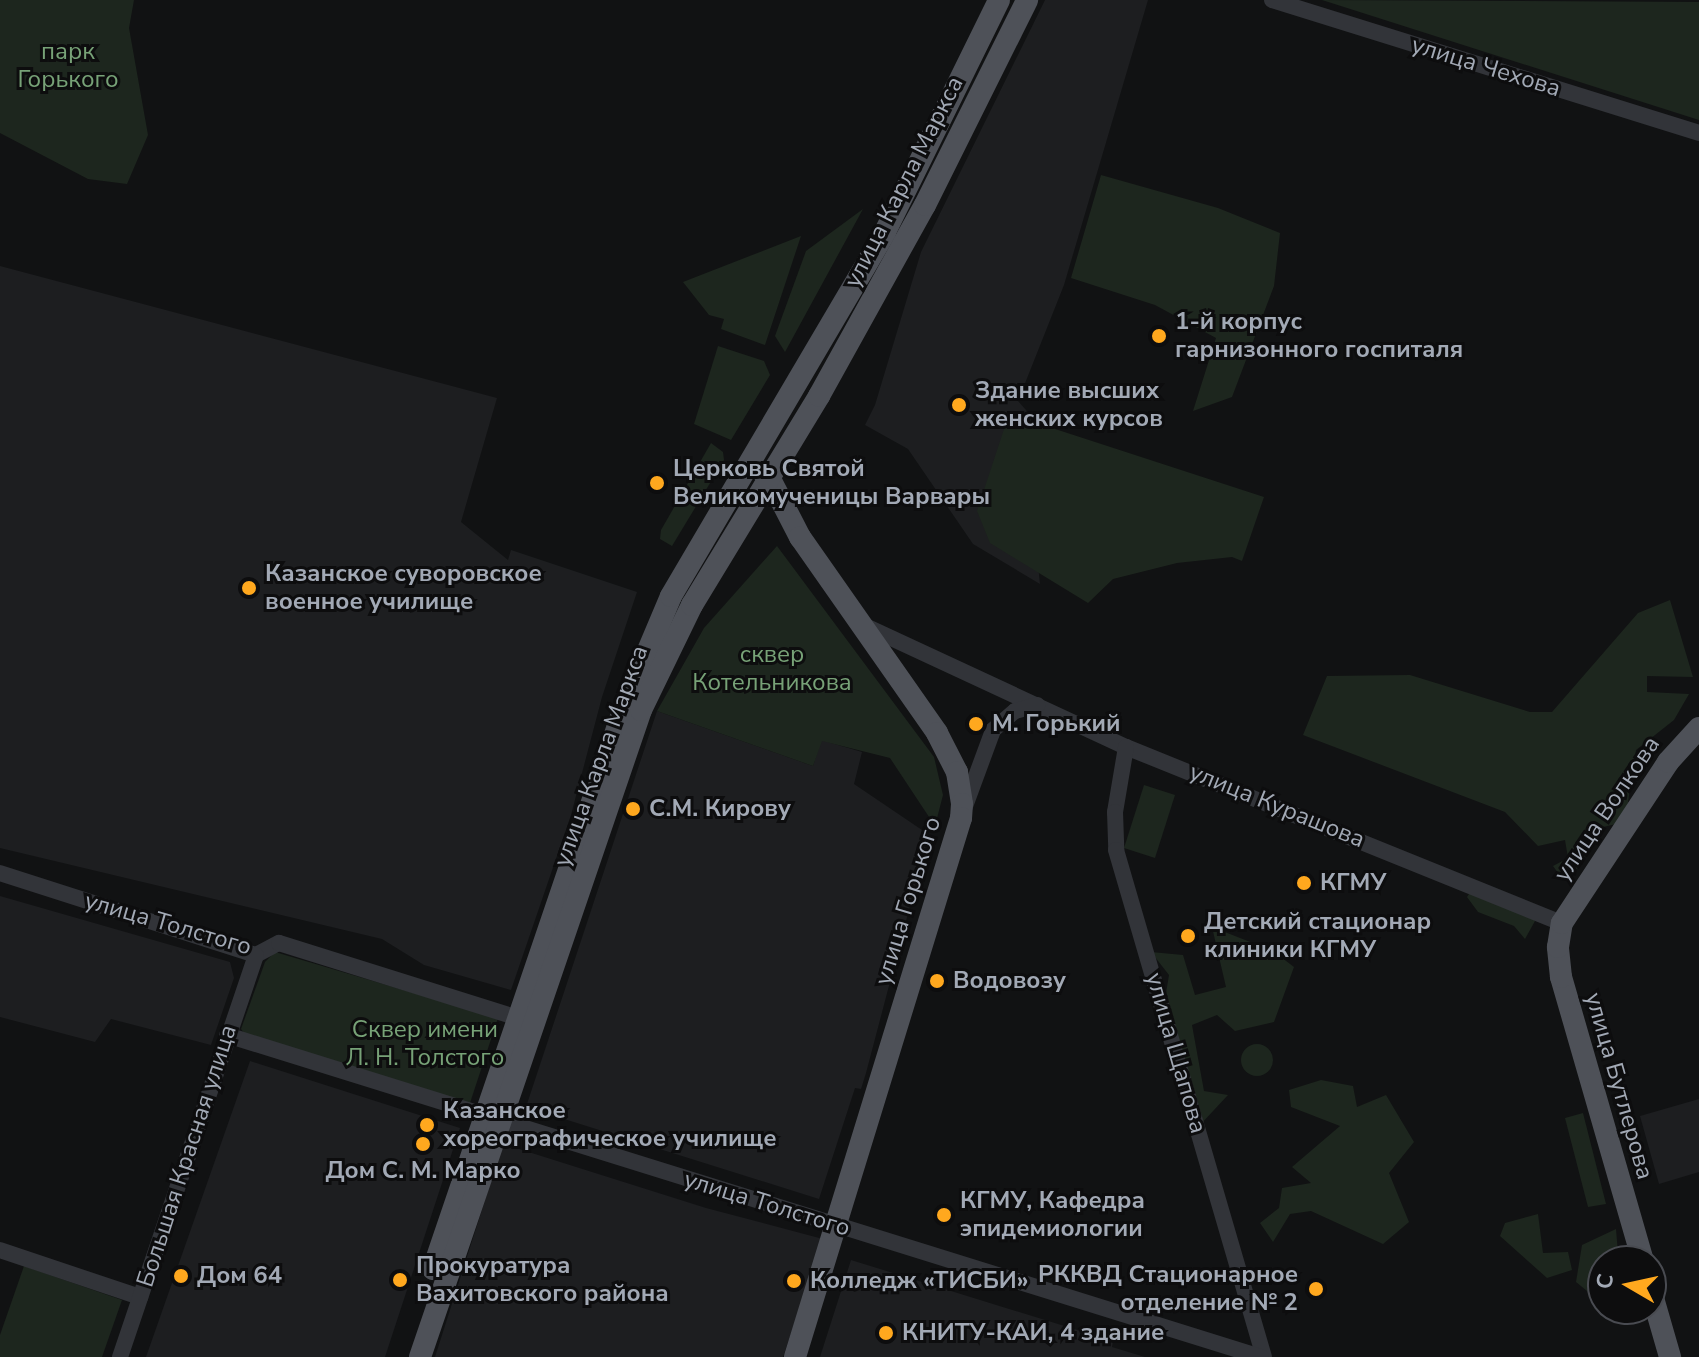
<!DOCTYPE html>
<meta charset="utf-8">
<style>
body{margin:0}
#map{position:relative;width:1699px;height:1357px;overflow:hidden;background:#111213;font-family:"Nunito Sans",sans-serif}
div>[style]{position:absolute}
[style*='--x']{left:calc(var(--x)*1px);top:calc(var(--y)*1px);width:calc(var(--w)*1px);rotate:calc(var(--a)*1deg)}
.built>*{inset:0;background:#1d1e20}
.green>*{inset:0;background:#1d261e}
.round{border-radius:50%}
.minor>*{height:16px;margin:-8px;padding:0 8px;transform-origin:8px;border-radius:8px;background:#323439}
.major>*{height:22px;margin:-11px;padding:0 11px;transform-origin:11px;border-radius:11px;background:#4e5158}
.dots>*{width:22px;height:22px;translate:-50% -50%;box-sizing:border-box;border:4px solid #0d0d0e;border-radius:50%}
span{translate:-50% -50%;white-space:nowrap;text-align:center;line-height:1.15;-webkit-text-stroke:6px #0d0d0e;paint-order:stroke}
.park-label{font-size:24px;color:#77a277}
.street-label{font-size:24px;color:#a2a9b5}
.poi-label{font-size:24px;color:#a2a9b5;font-weight:700}
.left{translate:0 -50%;text-align:left}
.right{translate:-100% -50%;text-align:right}
.north{position:absolute;left:1587px;top:1245px;width:80px;height:80px;box-sizing:border-box;background:#0d0d0e;border:2px solid #494b51;border-radius:50%;rotate:279deg;font-size:22px;font-weight:700;line-height:32px;text-align:center;color:#a2a9b5}
.north::after{content:'';display:block;margin:auto;width:28px;height:36px;background:#ffa81e;clip-path:polygon(50% 0,100% 100%,50% 72%,0 100%)}
</style>
<div id="map">
<div class="built">
<div style="clip-path:polygon(1045px 0,1148px 0,1064px 285px,1018px 401px,1034px 419px,1029px 480px,1040px 584px,973px 544px,908px 449px,865px 425px,875px 405px,921px 252px)"></div>
<div style="clip-path:polygon(0 266px,497px 398px,461px 522px,508px 560px,511px 550px,637px 592px,602px 697px,571px 815px,511px 990px,424px 965px,382px 939px,0 848px)"></div>
<div style="clip-path:polygon(657px 711px,813px 766px,821px 740px,862px 752px,854px 784px,925px 832px,925px 849px,866px 1073px,861px 1089px,855px 1088px,819px 1199px,526px 1107px)"></div>
<div style="clip-path:polygon(0 896px,230px 962px,234px 978px,211px 1045px,111px 1019px,95px 1042px,0 1017px)"></div>
<div style="clip-path:polygon(250px 1061px,460px 1128px,385px 1357px,146px 1357px)"></div>
<div style="clip-path:polygon(1699px 1099px,1699px 1172px,1659px 1184px,1640px 1116px)"></div>
<div style="clip-path:polygon(503px 1144px,706px 1208px,823px 1239px,783px 1357px,435px 1357px)"></div>
<div style="clip-path:polygon(851px 1260px,1113px 1341px,1112px 1347px,1145px 1357px,820px 1357px)"></div>
</div>
<div class="green">
<div style="clip-path:polygon(0 0,134px 0,129px 28px,148px 135px,127px 184px,88px 179px,0 133px)"></div>
<div style="clip-path:polygon(1322px 0,1699px 2px,1699px 120px)"></div>
<div style="clip-path:polygon(1101px 175px,1218px 208px,1280px 233px,1274px 286px,1232px 397px,1193px 411px,1216px 338px,1155px 305px,1071px 278px)"></div>
<div style="clip-path:polygon(863px 209px,785px 352px,775px 336px,806px 251px)"></div>
<div style="clip-path:polygon(801px 236px,765px 345px,721px 329px,724px 319px,709px 315px,683px 282px)"></div>
<div style="clip-path:polygon(718px 346px,764px 361px,770px 375px,731px 440px,694px 424px)"></div>
<div style="clip-path:polygon(1009px 414px,1264px 497px,1242px 561px,1232px 557px,1177px 563px,1113px 579px,1088px 603px,990px 543px,977px 511px)"></div>
<div style="clip-path:polygon(711px 443px,723px 452px,724px 460px,672px 546px,660px 539px,661px 530px)"></div>
<div style="clip-path:polygon(777px 546px,934px 757px,943px 795px,935px 826px,890px 758px,822px 741px,813px 766px,657px 711px,704px 628px)"></div>
<div style="clip-path:polygon(1670px 600px,1693px 677px,1647px 676px,1647px 692px,1689px 694px,1674px 720px,1636px 750px,1625px 822px,1603px 827px,1578px 868px,1561px 877px,1553px 866px,1568px 858px,1565px 840px,1538px 846px,1505px 812px,1303px 735px,1327px 676px,1410px 675px,1530px 712px,1552px 712px,1638px 613px)"></div>
<div style="clip-path:polygon(1144px 785px,1175px 795px,1155px 858px,1124px 848px)"></div>
<div style="clip-path:polygon(1476px 883px,1510px 897px,1535px 921px,1525px 939px,1514px 926px,1478px 912px,1467px 897px)"></div>
<div style="clip-path:polygon(1212px 927px,1273px 951px,1294px 967px,1274px 1022px,1235px 1031px,1217px 1015px,1192px 1025px,1204px 1091px,1228px 1095px,1200px 1125px,1163px 1011px,1169px 975px,1151px 952px,1183px 955px,1195px 995px,1226px 987px)"></div>
<div style="clip-path:polygon(275px 952px,498px 1018px,469px 1106px,247px 1037px,241px 1029px,265px 962px)"></div>
<div class="round" style="left:1241px;top:1044px;width:32px;height:32px"></div>
<div style="clip-path:polygon(1321px 1080px,1353px 1086px,1357px 1107px,1386px 1095px,1414px 1142px,1389px 1173px,1409px 1222px,1383px 1244px,1311px 1211px,1290px 1214px,1273px 1242px,1260px 1223px,1279px 1208px,1282px 1188px,1311px 1183px,1292px 1167px,1340px 1126px,1291px 1107px,1289px 1090px)"></div>
<div style="clip-path:polygon(1583px 1113px,1606px 1204px,1588px 1207px,1565px 1118px)"></div>
<div style="clip-path:polygon(1538px 1214px,1543px 1253px,1568px 1252px,1572px 1270px,1547px 1278px,1500px 1236px,1505px 1223px)"></div>
<div style="clip-path:polygon(1616px 1229px,1618px 1253px,1625px 1261px,1603px 1261px,1603px 1304px,1576px 1282px,1582px 1245px)"></div>
<div style="clip-path:polygon(24px 1266px,122px 1300px,102px 1357px,0 1357px,0 1335px)"></div>
</div>
<div class="minor">
<div style="--x:1272;--y:0;--w:447;--a:17.3"></div>
<div style="--x:861;--y:624;--w:292;--a:24.9"></div>
<div style="--x:1126;--y:747;--w:470;--a:22"></div>
<div style="--x:1126;--y:747;--w:66;--a:99.6"></div>
<div style="--x:1115;--y:812;--w:38;--a:88"></div>
<div style="--x:1116;--y:850;--w:528;--a:73.73"></div>
<div style="--x:964;--y:809;--w:84;--a:-69.8"></div>
<div style="--x:993;--y:730;--w:29;--a:-41"></div>
<div style="--x:1015;--y:711;--w:23;--a:-15"></div>
<div style="--x:0;--y:873;--w:269;--a:17.8"></div>
<div style="--x:256;--y:955;--w:26;--a:-28"></div>
<div style="--x:279;--y:943;--w:250;--a:17.4"></div>
<div style="--x:227;--y:1035;--w:1083;--a:17.3"></div>
<div style="--x:0;--y:1250;--w:148;--a:18.6"></div>
<div style="--x:120;--y:1357;--w:424;--a:-71.3"></div>
</div>
<div class="major">
<div style="--x:763;--y:472;--w:8;--a:40"></div>
<div style="--x:769;--y:477;--w:68;--a:62.7"></div>
<div style="--x:800;--y:537;--w:239;--a:55"></div>
<div style="--x:937;--y:733;--w:44;--a:62.9"></div>
<div style="--x:957;--y:772;--w:32;--a:81"></div>
<div style="--x:962;--y:804;--w:14;--a:94"></div>
<div style="--x:961;--y:818;--w:564;--a:107.12"></div>
<div style="--x:1643;--y:1261;--w:296;--a:-106.1"></div>
<div style="--x:1561;--y:977;--w:30;--a:-96"></div>
<div style="--x:1558;--y:947;--w:24;--a:-81"></div>
<div style="--x:1562;--y:923;--w:193;--a:-56.6"></div>
<div style="--x:1668;--y:762;--w:46;--a:-47.6"></div>
<div style="--x:433;--y:1269;--w:596;--a:-71.2"></div>
<div style="--x:625;--y:705;--w:118;--a:-67.1"></div>
<div style="--x:671;--y:596;--w:422;--a:-59.5"></div>
<div style="--x:885;--y:232;--w:258;--a:-63.8"></div>
<div style="--x:1651;--y:1291;--w:69;--a:73.9"></div>
<div style="--x:420;--y:1357;--w:684;--a:-71.14"></div>
<div style="--x:641;--y:710;--w:117;--a:-64.1"></div>
<div style="--x:692;--y:605;--w:245;--a:-58.7"></div>
<div style="--x:819;--y:396;--w:218;--a:-61"></div>
<div style="--x:925;--y:205;--w:229;--a:-63.5"></div>
</div>
<div class="dots">
<div style="left:1159px;top:336px;background:#ffa81e"></div>
<div style="left:959px;top:405px;background:#ffa81e"></div>
<div style="left:657px;top:483px;background:#ffa81e"></div>
<div style="left:249px;top:588px;background:#ffa81e"></div>
<div style="left:976px;top:724px;background:#ffa81e"></div>
<div style="left:633px;top:809px;background:#ffa81e"></div>
<div style="left:1304px;top:883px;background:#ffa81e"></div>
<div style="left:1188px;top:936px;background:#ffa81e"></div>
<div style="left:937px;top:981px;background:#ffa81e"></div>
<div style="left:427px;top:1125px;background:#ffa81e"></div>
<div style="left:423px;top:1144px;background:#ffa81e"></div>
<div style="left:944px;top:1215px;background:#ffa81e"></div>
<div style="left:181px;top:1276px;background:#ffa81e"></div>
<div style="left:400px;top:1280px;background:#ffa81e"></div>
<div style="left:794px;top:1281px;background:#ffa81e"></div>
<div style="left:1316px;top:1289px;background:#ffa81e"></div>
<div style="left:886px;top:1333px;background:#ffa81e"></div>
</div>
<div class="park-label">
<span style="left:68px;top:66px">парк<br>Горького</span>
<span style="left:772px;top:669px">сквер<br>Котельникова</span>
<span style="left:425px;top:1044px">Сквер имени<br>Л. Н. Толстого</span>
</div>
<div class="street-label">
<span style="left:1486px;top:67px;rotate:17deg">улица Чехова</span>
<span style="left:904px;top:182px;rotate:-63deg">улица Карла Маркса</span>
<span style="left:601px;top:756px;rotate:-70deg">улица Карла Маркса</span>
<span style="left:1277px;top:806px;rotate:22deg">улица Курашова</span>
<span style="left:1607px;top:809px;rotate:-56deg">улица Волкова</span>
<span style="left:908px;top:901px;rotate:-73deg">улица Горького</span>
<span style="left:168px;top:924px;rotate:16deg">улица Толстого</span>
<span style="left:1176px;top:1053px;rotate:74deg">улица Щапова</span>
<span style="left:1619px;top:1086px;rotate:74deg">улица Бутлерова</span>
<span style="left:187px;top:1156px;rotate:-72deg">Большая Красная улица</span>
<span style="left:767px;top:1204px;rotate:17deg">улица Толстого</span>
</div>
<div class="poi-label">
<span class="left" style="left:1175px;top:336px">1-й корпус<br>гарнизонного госпиталя</span>
<span class="left" style="left:975px;top:405px">Здание высших<br>женских курсов</span>
<span class="left" style="left:673px;top:483px">Церковь Святой<br>Великомученицы Варвары</span>
<span class="left" style="left:265px;top:588px">Казанское суворовское<br>военное училище</span>
<span class="left" style="left:992px;top:724px">М. Горький</span>
<span class="left" style="left:649px;top:809px">С.М. Кирову</span>
<span class="left" style="left:1320px;top:883px">КГМУ</span>
<span class="left" style="left:1204px;top:936px">Детский стационар<br>клиники КГМУ</span>
<span class="left" style="left:953px;top:981px">Водовозу</span>
<span class="left" style="left:443px;top:1125px">Казанское<br>хореографическое училище</span>
<span style="left:423px;top:1171px">Дом С. М. Марко</span>
<span class="left" style="left:960px;top:1215px">КГМУ, Кафедра<br>эпидемиологии</span>
<span class="left" style="left:416px;top:1280px">Прокуратура<br>Вахитовского района</span>
<span class="right" style="left:1298px;top:1289px">РККВД Стационарное<br>отделение № 2</span>
<span class="left" style="left:197px;top:1276px">Дом 64</span>
<span class="left" style="left:810px;top:1281px">Колледж «ТИСБИ»</span>
<span class="left" style="left:902px;top:1333px">КНИТУ-КАИ, 4 здание</span>
</div>
<div class="north">С</div>
</div>
